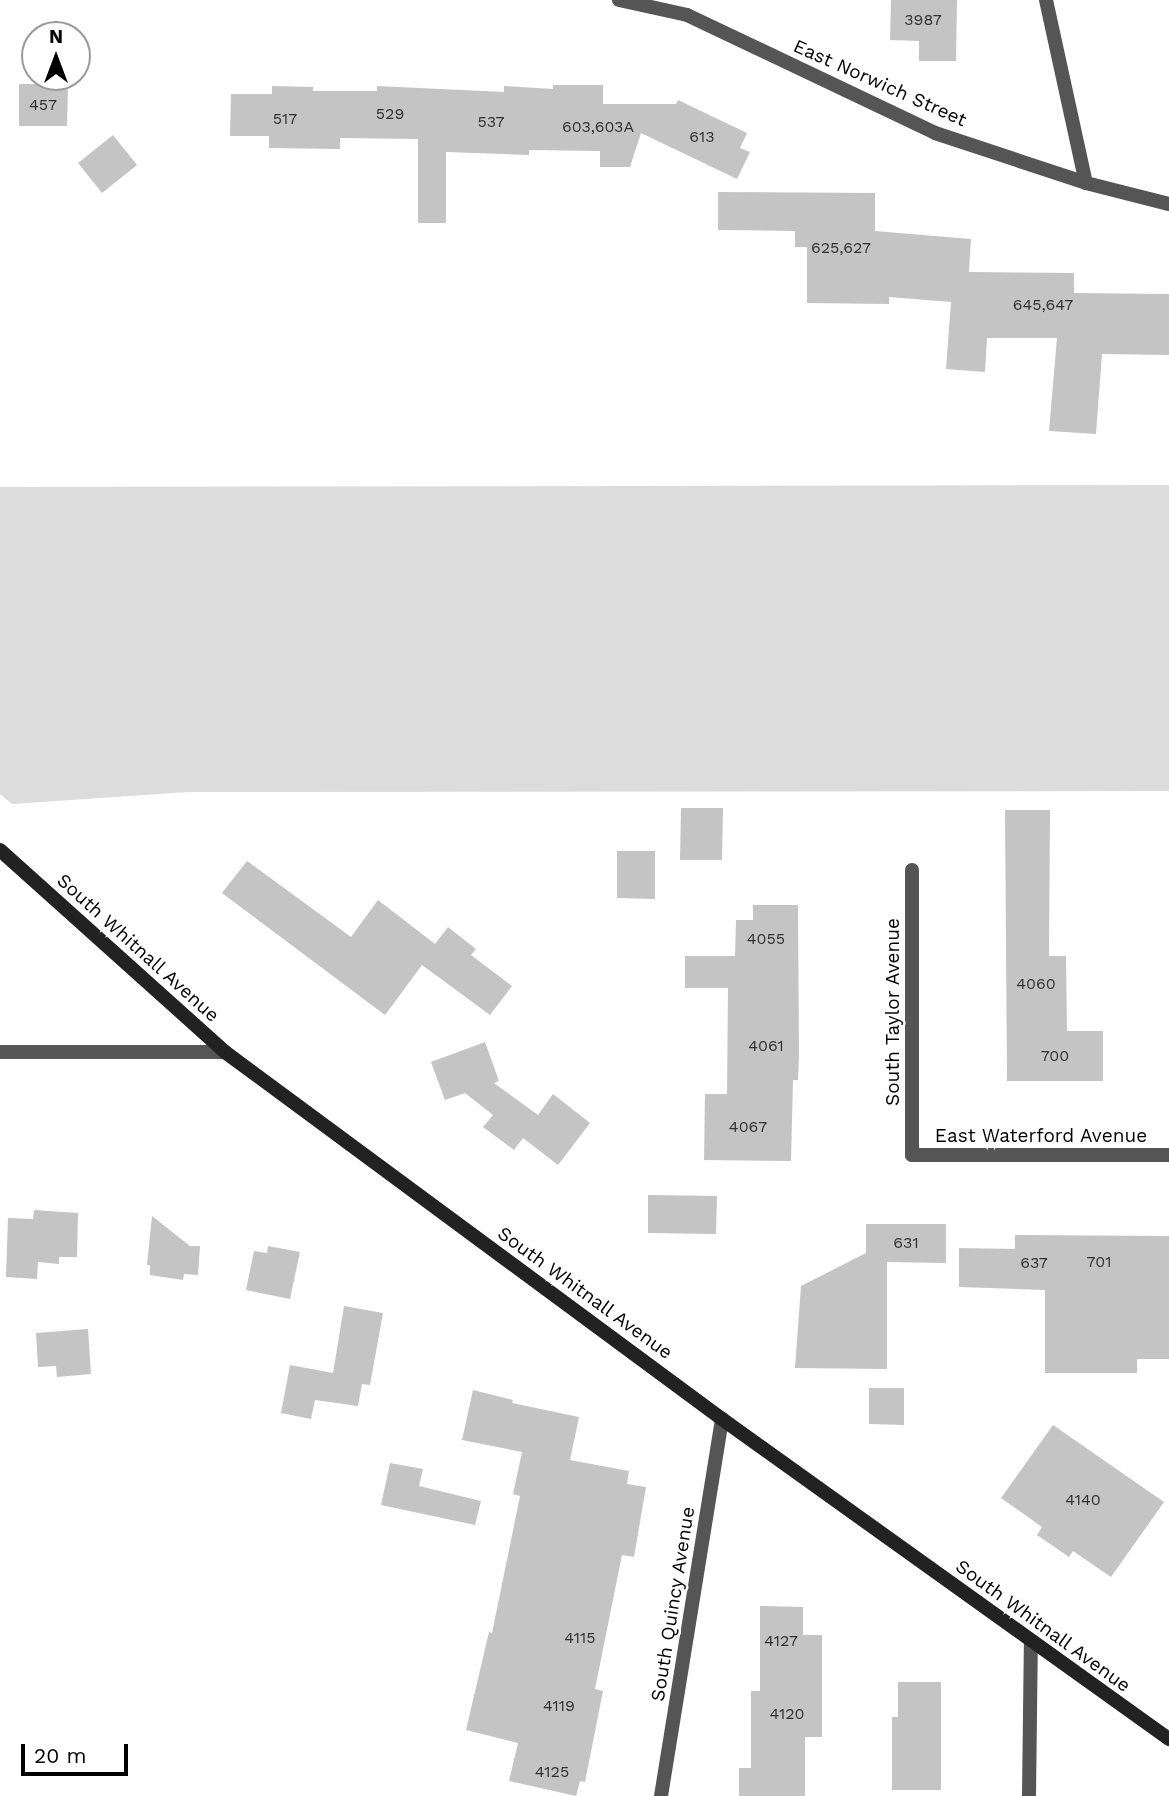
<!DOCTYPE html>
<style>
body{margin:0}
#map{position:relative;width:1169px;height:1796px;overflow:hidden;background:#fff;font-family:"Work Sans",sans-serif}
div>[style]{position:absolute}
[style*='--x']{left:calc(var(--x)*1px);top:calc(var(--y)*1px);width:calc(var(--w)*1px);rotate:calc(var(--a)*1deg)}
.green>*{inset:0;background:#dcdcdc}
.building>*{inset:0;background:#c4c4c4}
.street>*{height:14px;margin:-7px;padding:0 7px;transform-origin:7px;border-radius:7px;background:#555}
.secondary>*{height:14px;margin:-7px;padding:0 7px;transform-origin:7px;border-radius:7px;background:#222}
span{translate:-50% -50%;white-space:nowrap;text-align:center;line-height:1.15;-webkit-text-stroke:5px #fff;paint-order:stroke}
.number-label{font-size:16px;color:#313131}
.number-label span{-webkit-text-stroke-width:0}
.street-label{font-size:19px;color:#000}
.north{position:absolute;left:21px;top:21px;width:70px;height:70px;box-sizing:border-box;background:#fff;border:2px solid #999;border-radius:50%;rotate:0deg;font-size:19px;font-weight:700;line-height:28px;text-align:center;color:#000}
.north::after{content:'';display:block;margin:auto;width:24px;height:32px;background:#000;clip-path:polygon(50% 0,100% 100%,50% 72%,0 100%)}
.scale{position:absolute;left:21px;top:1744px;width:107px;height:32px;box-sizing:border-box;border:4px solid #000;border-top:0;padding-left:9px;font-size:21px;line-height:24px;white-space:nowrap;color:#000;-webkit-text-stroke:5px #fff;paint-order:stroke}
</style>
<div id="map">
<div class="green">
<div style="clip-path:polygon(1169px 485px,1169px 791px,188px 792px,12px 804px,0 794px,0 487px)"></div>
</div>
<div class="building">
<div style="clip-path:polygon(891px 0,957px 0,956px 61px,919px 61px,919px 41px,890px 40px)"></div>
<div style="clip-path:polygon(19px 84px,68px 84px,67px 126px,19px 126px)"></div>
<div style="clip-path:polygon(553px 85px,603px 85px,603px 104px,676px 104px,678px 100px,747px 133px,740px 148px,750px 152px,737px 179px,641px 133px,630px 167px,600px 167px,600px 151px,529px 150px,529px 155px,446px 152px,446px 223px,418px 223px,418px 139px,340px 138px,340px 149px,269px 148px,269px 136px,230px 136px,231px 94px,272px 94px,272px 86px,313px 87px,313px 91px,377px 91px,377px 86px,504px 92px,504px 86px,553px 89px)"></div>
<div style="clip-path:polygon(113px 135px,137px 165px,102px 193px,78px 163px)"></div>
<div style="clip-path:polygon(718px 192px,875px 193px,875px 231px,971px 239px,969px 272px,1074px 273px,1074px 293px,1169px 294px,1169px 355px,1102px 354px,1096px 434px,1049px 431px,1057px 338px,987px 338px,985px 372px,946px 369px,951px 302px,889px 297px,889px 304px,807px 303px,807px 247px,795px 247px,795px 231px,718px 230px)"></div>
<div style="clip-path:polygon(681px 808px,723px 808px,722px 860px,680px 860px)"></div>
<div style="clip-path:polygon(1005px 810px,1050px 810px,1049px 956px,1066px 956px,1067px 1031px,1103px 1031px,1103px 1081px,1007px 1081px)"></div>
<div style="clip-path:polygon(617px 851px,655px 851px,655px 899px,617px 898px)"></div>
<div style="clip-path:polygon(247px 861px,351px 937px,378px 900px,435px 944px,448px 927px,476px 949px,471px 955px,512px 986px,490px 1015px,422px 965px,385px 1015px,222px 893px)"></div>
<div style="clip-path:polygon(753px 905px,798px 905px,799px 1056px,798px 1080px,793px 1080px,791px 1161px,704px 1160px,705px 1094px,727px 1094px,728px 988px,685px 988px,685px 956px,735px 956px,736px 920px,753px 920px)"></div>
<div style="clip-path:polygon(485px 1042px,499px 1081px,494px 1083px,538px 1115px,553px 1094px,590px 1123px,558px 1165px,523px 1138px,514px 1150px,483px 1127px,493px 1115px,465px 1093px,445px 1100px,431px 1062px)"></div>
<div style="clip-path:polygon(648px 1195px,717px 1196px,716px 1234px,648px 1233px)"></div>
<div style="clip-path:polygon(34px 1210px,78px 1213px,77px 1257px,59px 1257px,59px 1264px,38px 1262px,37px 1279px,6px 1277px,8px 1218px,33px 1219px)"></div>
<div style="clip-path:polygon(152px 1216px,190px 1246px,200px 1246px,198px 1275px,184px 1274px,183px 1280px,150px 1275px,150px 1265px,147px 1265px)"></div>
<div style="clip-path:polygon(866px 1224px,946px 1224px,946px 1263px,887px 1262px,887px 1369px,795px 1368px,801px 1286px,866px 1253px)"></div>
<div style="clip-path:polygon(1015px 1235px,1169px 1236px,1169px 1359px,1137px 1359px,1137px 1373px,1045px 1373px,1045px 1290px,959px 1287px,959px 1248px,1015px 1249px)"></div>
<div style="clip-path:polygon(268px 1246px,300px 1252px,290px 1299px,246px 1290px,254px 1251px,267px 1253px)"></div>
<div style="clip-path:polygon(344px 1306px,383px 1313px,370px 1385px,362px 1384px,358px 1406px,315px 1400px,311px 1419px,281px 1413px,290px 1365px,333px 1373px)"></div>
<div style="clip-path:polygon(88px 1329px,91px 1374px,57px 1377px,56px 1366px,38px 1367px,36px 1333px)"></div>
<div style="clip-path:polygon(869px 1388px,904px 1388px,904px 1425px,869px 1424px)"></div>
<div style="clip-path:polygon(473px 1390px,513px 1400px,512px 1403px,579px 1417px,570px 1460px,629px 1471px,627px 1484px,646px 1487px,634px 1557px,622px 1555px,595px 1689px,603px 1691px,585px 1782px,580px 1781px,576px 1796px,509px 1781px,518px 1743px,466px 1730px,489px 1632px,492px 1633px,520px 1496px,513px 1494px,522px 1452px,462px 1440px)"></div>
<div style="clip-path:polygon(1053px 1425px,1164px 1502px,1111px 1577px,1073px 1551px,1069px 1557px,1037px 1535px,1042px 1527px,1001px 1498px)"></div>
<div style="clip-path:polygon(390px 1463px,423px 1469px,419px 1486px,481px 1501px,475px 1525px,381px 1505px)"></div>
<div style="clip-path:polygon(760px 1606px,803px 1607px,803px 1635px,822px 1635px,822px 1737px,805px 1737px,805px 1796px,739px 1796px,739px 1768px,751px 1768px,751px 1691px,760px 1691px)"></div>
<div style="clip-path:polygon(898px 1682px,941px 1682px,941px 1790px,892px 1790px,892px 1717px,898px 1717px)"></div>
</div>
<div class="street">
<div style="--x:619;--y:0;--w:70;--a:12.4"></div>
<div style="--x:687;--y:15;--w:275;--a:25.4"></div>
<div style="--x:935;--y:133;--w:159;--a:18.3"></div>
<div style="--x:1086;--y:183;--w:86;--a:14.2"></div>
<div style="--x:1046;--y:0;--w:187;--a:77.7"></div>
<div style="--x:912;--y:870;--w:285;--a:90"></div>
<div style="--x:912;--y:1155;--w:257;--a:0"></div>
<div style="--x:0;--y:1052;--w:225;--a:0"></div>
<div style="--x:661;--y:1796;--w:382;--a:-80.8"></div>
<div style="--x:1029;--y:1796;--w:154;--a:-89.3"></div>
</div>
<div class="secondary">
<div style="--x:0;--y:850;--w:302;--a:41.9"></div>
<div style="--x:225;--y:1052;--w:618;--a:36.44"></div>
<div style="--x:722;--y:1419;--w:550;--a:35.6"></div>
</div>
<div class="number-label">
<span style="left:923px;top:20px">3987</span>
<span style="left:43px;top:105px">457</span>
<span style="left:390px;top:114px">529</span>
<span style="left:285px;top:119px">517</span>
<span style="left:491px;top:122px">537</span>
<span style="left:598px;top:127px">603,603A</span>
<span style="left:702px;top:137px">613</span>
<span style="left:841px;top:248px">625,627</span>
<span style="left:1043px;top:305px">645,647</span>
<span style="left:766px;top:939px">4055</span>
<span style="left:1036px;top:984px">4060</span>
<span style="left:766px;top:1046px">4061</span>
<span style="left:1055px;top:1056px">700</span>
<span style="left:748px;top:1127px">4067</span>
<span style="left:906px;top:1243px">631</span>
<span style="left:1099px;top:1262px">701</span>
<span style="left:1034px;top:1263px">637</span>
<span style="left:1083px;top:1500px">4140</span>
<span style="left:580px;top:1638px">4115</span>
<span style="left:781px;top:1641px">4127</span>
<span style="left:559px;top:1706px">4119</span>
<span style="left:787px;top:1714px">4120</span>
<span style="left:552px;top:1772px">4125</span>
</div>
<div class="street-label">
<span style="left:880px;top:83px;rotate:24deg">East Norwich Street</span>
<span style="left:138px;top:948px;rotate:42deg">South Whitnall Avenue</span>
<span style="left:893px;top:1012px;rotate:-90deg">South Taylor Avenue</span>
<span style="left:1041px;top:1136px">East Waterford Avenue</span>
<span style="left:585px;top:1293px;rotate:36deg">South Whitnall Avenue</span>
<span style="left:673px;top:1604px;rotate:-81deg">South Quincy Avenue</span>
<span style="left:1043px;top:1626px;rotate:36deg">South Whitnall Avenue</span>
</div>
<div class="north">N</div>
<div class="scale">20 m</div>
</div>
